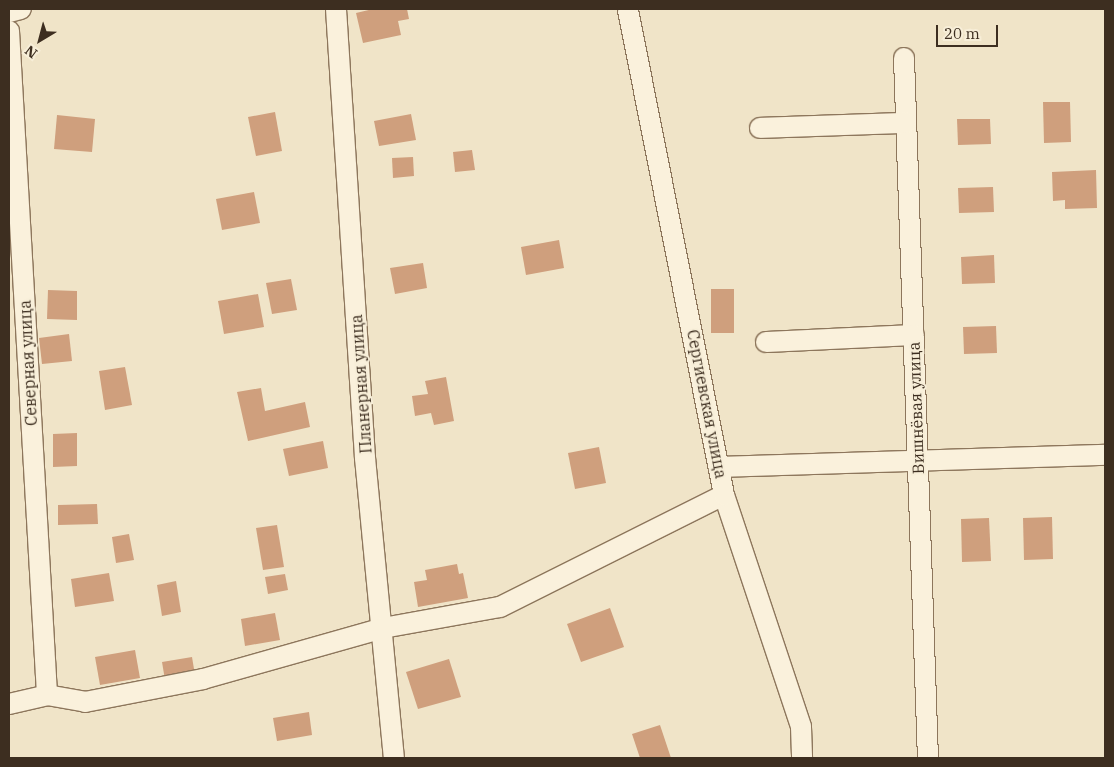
<!DOCTYPE html>
<meta charset="utf-8">
<style>
body{margin:0}
#map{position:relative;width:1114px;height:767px;overflow:hidden;background:#f0e4c8;font-family:"IBM Plex Serif",serif}
div>[style]{position:absolute}
[style*='--x']{left:calc(var(--x)*1px);top:calc(var(--y)*1px);width:calc(var(--w)*1px);rotate:calc(var(--a)*1deg)}
.building>*{inset:0;background:#cf9f7d}
.roads{filter:drop-shadow(1px 0 #8d765c) drop-shadow(-1px 0 #8d765c) drop-shadow(0 1px #8d765c) drop-shadow(0 -1px #8d765c)}
.minor>*{height:20px;margin:-10px;padding:0 10px;transform-origin:10px;border-radius:10px;background:#faf1dc}
span{translate:-50% -50%;white-space:nowrap;text-align:center;line-height:1.15;-webkit-text-stroke:4px #f7eed8;paint-order:stroke}
.street-label{font-size:16px;color:#3d2e20}
.frame{position:absolute;inset:0;border:10px solid #3d2e20;pointer-events:none}
.north{position:absolute;left:15px;top:15px;width:50px;height:50px;-webkit-text-stroke:4px #f7eed8;paint-order:stroke;rotate:217deg;font-size:14px;font-weight:700;line-height:20px;text-align:center;color:#3d2e20}
.north::after{content:'';display:block;margin:auto;width:18px;height:22px;background:#3d2e20;clip-path:polygon(50% 0,100% 100%,50% 72%,0 100%)}
.scale{position:absolute;left:936px;top:25px;width:62px;height:22px;box-sizing:border-box;border:2px solid #3d2e20;border-top:0;padding-left:6px;font-size:15px;line-height:18px;white-space:nowrap;color:#3d2e20;-webkit-text-stroke:4px #f7eed8;paint-order:stroke}
</style>
<div id="map">
<div class="building">
<div style="clip-path:polygon(373px 9px,407px 9px,409px 19px,398px 21px,401px 35px,363px 43px,356px 13px)"></div>
<div style="clip-path:polygon(1043px 102px,1070px 102px,1071px 142px,1044px 143px)"></div>
<div style="clip-path:polygon(275px 112px,282px 151px,256px 156px,248px 117px)"></div>
<div style="clip-path:polygon(411px 114px,416px 140px,379px 146px,374px 121px)"></div>
<div style="clip-path:polygon(57px 115px,95px 119px,92px 152px,54px 149px)"></div>
<div style="clip-path:polygon(957px 119px,990px 119px,991px 144px,958px 145px)"></div>
<div style="clip-path:polygon(472px 150px,475px 170px,455px 172px,453px 152px)"></div>
<div style="clip-path:polygon(413px 157px,414px 176px,393px 178px,392px 158px)"></div>
<div style="clip-path:polygon(1096px 170px,1097px 208px,1065px 209px,1065px 200px,1053px 201px,1052px 172px)"></div>
<div style="clip-path:polygon(993px 187px,994px 212px,959px 213px,958px 188px)"></div>
<div style="clip-path:polygon(254px 192px,260px 223px,222px 230px,216px 199px)"></div>
<div style="clip-path:polygon(559px 240px,564px 268px,526px 275px,521px 247px)"></div>
<div style="clip-path:polygon(994px 255px,995px 283px,962px 284px,961px 257px)"></div>
<div style="clip-path:polygon(423px 263px,427px 288px,395px 294px,390px 268px)"></div>
<div style="clip-path:polygon(291px 279px,297px 310px,272px 314px,266px 283px)"></div>
<div style="clip-path:polygon(711px 289px,734px 289px,734px 333px,711px 333px)"></div>
<div style="clip-path:polygon(48px 290px,77px 291px,77px 320px,47px 319px)"></div>
<div style="clip-path:polygon(258px 294px,264px 327px,224px 334px,218px 301px)"></div>
<div style="clip-path:polygon(996px 326px,997px 353px,964px 354px,963px 327px)"></div>
<div style="clip-path:polygon(69px 334px,72px 361px,42px 364px,39px 338px)"></div>
<div style="clip-path:polygon(125px 367px,132px 405px,105px 410px,99px 371px)"></div>
<div style="clip-path:polygon(446px 377px,454px 421px,434px 425px,431px 413px,415px 416px,412px 396px,428px 394px,425px 381px)"></div>
<div style="clip-path:polygon(261px 388px,265px 411px,305px 402px,310px 427px,248px 441px,237px 392px)"></div>
<div style="clip-path:polygon(77px 433px,77px 466px,53px 467px,53px 434px)"></div>
<div style="clip-path:polygon(323px 441px,328px 468px,289px 476px,283px 449px)"></div>
<div style="clip-path:polygon(599px 447px,606px 483px,575px 489px,568px 453px)"></div>
<div style="clip-path:polygon(97px 504px,98px 524px,58px 525px,58px 505px)"></div>
<div style="clip-path:polygon(1052px 517px,1053px 559px,1024px 560px,1023px 518px)"></div>
<div style="clip-path:polygon(989px 518px,991px 561px,962px 562px,961px 519px)"></div>
<div style="clip-path:polygon(277px 525px,284px 567px,263px 570px,256px 528px)"></div>
<div style="clip-path:polygon(129px 534px,134px 560px,116px 563px,112px 537px)"></div>
<div style="clip-path:polygon(457px 564px,459px 574px,463px 573px,468px 598px,418px 607px,414px 582px,427px 580px,425px 570px)"></div>
<div style="clip-path:polygon(109px 573px,114px 601px,75px 607px,71px 579px)"></div>
<div style="clip-path:polygon(285px 574px,288px 590px,268px 594px,265px 577px)"></div>
<div style="clip-path:polygon(176px 581px,181px 612px,162px 616px,157px 585px)"></div>
<div style="clip-path:polygon(610px 608px,624px 647px,581px 662px,567px 624px)"></div>
<div style="clip-path:polygon(275px 613px,280px 640px,245px 646px,241px 619px)"></div>
<div style="clip-path:polygon(135px 650px,140px 678px,100px 685px,95px 657px)"></div>
<div style="clip-path:polygon(192px 657px,195px 675px,165px 680px,162px 662px)"></div>
<div style="clip-path:polygon(449px 659px,461px 697px,418px 709px,406px 672px)"></div>
<div style="clip-path:polygon(309px 712px,312px 735px,277px 741px,273px 718px)"></div>
<div style="clip-path:polygon(660px 725px,671px 758px,640px 758px,632px 734px)"></div>
</div>
<div class="roads">
<div class="minor">
<div style="--x:336;--y:9;--w:450;--a:86.3"></div>
<div style="--x:365;--y:458;--w:301;--a:84.5"></div>
<div style="--x:9;--y:12;--w:12;--a:-14"></div>
<div style="--x:9;--y:31;--w:665;--a:86.72"></div>
<div style="--x:904;--y:58;--w:700;--a:88.04"></div>
<div style="--x:760;--y:128;--w:146;--a:-2"></div>
<div style="--x:766;--y:342;--w:148;--a:-2.7"></div>
<div style="--x:720;--y:467;--w:385;--a:-1.8"></div>
<div style="--x:724;--y:495;--w:244;--a:71.6"></div>
<div style="--x:801;--y:727;--w:31;--a:88"></div>
<div style="--x:9;--y:704;--w:39;--a:-13"></div>
<div style="--x:47;--y:695;--w:39;--a:10"></div>
<div style="--x:85;--y:702;--w:120;--a:-11"></div>
<div style="--x:203;--y:679;--w:187;--a:-15.8"></div>
<div style="--x:383;--y:628;--w:119;--a:-10.2"></div>
<div style="--x:500;--y:607;--w:250;--a:-26.6"></div>
<div style="--x:724;--y:495;--w:495;--a:-101.2"></div>
</div>
</div>
<div class="street-label">
<span style="left:28px;top:363px;rotate:-93deg">Северная улица</span>
<span style="left:361px;top:384px;rotate:-94deg">Планерная улица</span>
<span style="left:707px;top:404px;rotate:79deg">Сергиевская улица</span>
<span style="left:916px;top:408px;rotate:-92deg">Вишнёвая улица</span>
</div>
<div class="frame"></div>
<div class="north">N</div>
<div class="scale">20 m</div>
</div>
